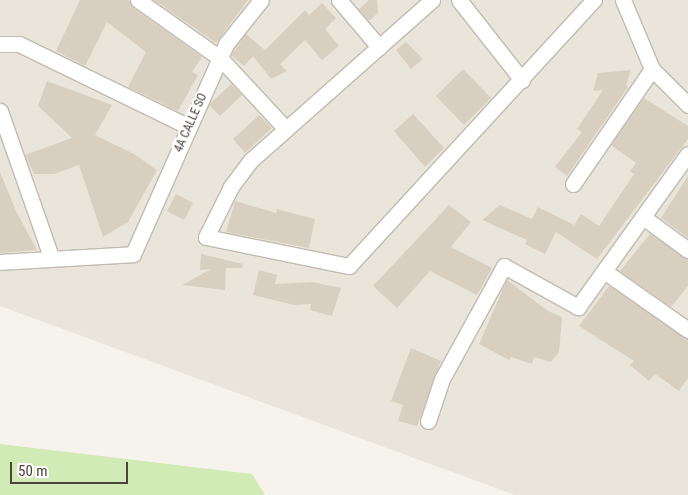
<!DOCTYPE html>
<style>
body{margin:0}
#map{position:relative;width:688px;height:495px;overflow:hidden;background:#f6f3ec;font-family:"Roboto Condensed",sans-serif}
div>[style]{position:absolute}
[style*='--x']{left:calc(var(--x)*1px);top:calc(var(--y)*1px);width:calc(var(--w)*1px);rotate:calc(var(--a)*1deg)}
.residential>*{inset:0;background:#eae5da}
.green>*{inset:0;background:#d2eab5}
.building>*{inset:0;background:#d8cfc1}
.roads{filter:drop-shadow(1px 0 #c2bbae) drop-shadow(-1px 0 #c2bbae) drop-shadow(0 1px #c2bbae) drop-shadow(0 -1px #c2bbae)}
.minor>*{height:15px;margin:-7.5px;padding:0 7.5px;transform-origin:7.5px;border-radius:7.5px;background:#fff}
span{translate:-50% -50%;white-space:nowrap;text-align:center;line-height:1.15;-webkit-text-stroke:5px #fff;paint-order:stroke}
.street-label{font-size:12px;color:#4b4439}
.scale{position:absolute;left:10px;top:462px;width:118px;height:22px;box-sizing:border-box;border:2px solid #4b4439;border-top:0;padding-left:6px;font-size:15px;line-height:18px;white-space:nowrap;color:#4b4439;-webkit-text-stroke:4px #fff;paint-order:stroke}
</style>
<div id="map">
<div class="residential">
<div style="clip-path:polygon(0 0,688px 0,688px 495px,515px 495px,0 306px)"></div>
</div>
<div class="green">
<div style="clip-path:polygon(0 444px,252px 474px,265px 495px,0 495px)"></div>
</div>
<div class="building">
<div style="clip-path:polygon(80px 0,129px 0,133px 8px,202px 57px,192px 72px,198px 75px,178px 111px,128px 87px,146px 52px,107px 22px,85px 66px,56px 51px)"></div>
<div style="clip-path:polygon(154px 0,248px 0,216px 43px)"></div>
<div style="clip-path:polygon(369px 0,377px 0,378px 13px,369px 21px,359px 9px)"></div>
<div style="clip-path:polygon(322px 3px,336px 18px,325px 29px,339px 46px,322px 60px,305px 40px,280px 64px,287px 71px,271px 79px,253px 56px,244px 66px,231px 55px,246px 34px,265px 50px,305px 10px,309px 15px)"></div>
<div style="clip-path:polygon(406px 42px,423px 59px,411px 69px,396px 50px)"></div>
<div style="clip-path:polygon(463px 69px,491px 98px,464px 125px,436px 96px)"></div>
<div style="clip-path:polygon(631px 70px,626px 85px,628px 87px,567px 176px,555px 167px,582px 132px,577px 129px,603px 90px,593px 91px,598px 73px)"></div>
<div style="clip-path:polygon(47px 81px,112px 105px,95px 135px,134px 154px,157px 170px,128px 222px,103px 237px,79px 165px,54px 174px,34px 174px,25px 155px,72px 138px,38px 106px)"></div>
<div style="clip-path:polygon(231px 84px,242px 95px,220px 116px,209px 105px)"></div>
<div style="clip-path:polygon(644px 98px,688px 126px,688px 139px,597px 259px,556px 232px,545px 254px,525px 244px,527px 240px,482px 220px,500px 205px,532px 219px,538px 207px,574px 225px,581px 214px,599px 226px,634px 174px,630px 171px,636px 163px,611px 145px)"></div>
<div style="clip-path:polygon(413px 114px,444px 148px,425px 167px,394px 131px)"></div>
<div style="clip-path:polygon(259px 115px,272px 128px,245px 153px,233px 139px)"></div>
<div style="clip-path:polygon(0 172px,17px 213px,37px 250px,0 253px)"></div>
<div style="clip-path:polygon(688px 176px,688px 238px,661px 218px)"></div>
<div style="clip-path:polygon(176px 194px,193px 203px,184px 220px,167px 211px)"></div>
<div style="clip-path:polygon(235px 201px,276px 213px,277px 209px,315px 219px,309px 248px,226px 232px)"></div>
<div style="clip-path:polygon(449px 205px,471px 222px,451px 247px,492px 268px,477px 295px,430px 271px,397px 308px,373px 286px)"></div>
<div style="clip-path:polygon(650px 234px,688px 259px,688px 286px,671px 307px,620px 271px)"></div>
<div style="clip-path:polygon(201px 254px,243px 264px,242px 268px,226px 268px,225px 290px,182px 285px,211px 269px,200px 270px)"></div>
<div style="clip-path:polygon(259px 270px,277px 275px,275px 284px,312px 282px,341px 288px,332px 316px,310px 310px,311px 304px,294px 305px,253px 295px)"></div>
<div style="clip-path:polygon(507px 280px,548px 311px,562px 317px,559px 352px,551px 362px,534px 357px,532px 364px,511px 357px,509px 360px,479px 344px)"></div>
<div style="clip-path:polygon(609px 286px,688px 339px,688px 378px,679px 391px,655px 374px,649px 381px,630px 365px,634px 361px,579px 326px)"></div>
<div style="clip-path:polygon(411px 348px,441px 361px,417px 426px,398px 421px,403px 405px,391px 401px)"></div>
</div>
<div class="roads">
<div class="minor">
<div style="--x:138;--y:0;--w:100;--a:35.3"></div>
<div style="--x:220;--y:58;--w:97;--a:47.1"></div>
<div style="--x:339;--y:0;--w:62;--a:49.6"></div>
<div style="--x:432;--y:0;--w:242;--a:138.5"></div>
<div style="--x:251;--y:160;--w:34;--a:127"></div>
<div style="--x:231;--y:187;--w:56;--a:116.6"></div>
<div style="--x:206;--y:237;--w:146;--a:11.5"></div>
<div style="--x:349;--y:266;--w:362;--a:-47.4"></div>
<div style="--x:459;--y:0;--w:102;--a:51.8"></div>
<div style="--x:623;--y:0;--w:75;--a:67.2"></div>
<div style="--x:652;--y:69;--w:51;--a:45"></div>
<div style="--x:0;--y:44;--w:19;--a:0"></div>
<div style="--x:19;--y:44;--w:189;--a:26"></div>
<div style="--x:0;--y:111;--w:155;--a:70.7"></div>
<div style="--x:573;--y:184;--w:140;--a:-55.5"></div>
<div style="--x:643;--y:217;--w:56;--a:36.3"></div>
<div style="--x:0;--y:262;--w:133;--a:-3.4"></div>
<div style="--x:133;--y:254;--w:230;--a:-66.1"></div>
<div style="--x:226;--y:44;--w:56;--a:-51.5"></div>
<div style="--x:604;--y:271;--w:103;--a:35.1"></div>
<div style="--x:428;--y:421;--w:44;--a:-71.6"></div>
<div style="--x:442;--y:379;--w:129;--a:-61.2"></div>
<div style="--x:504;--y:266;--w:85;--a:29"></div>
<div style="--x:578;--y:307;--w:188;--a:-54.3"></div>
</div>
</div>
<div class="street-label">
<span style="left:191px;top:123px;rotate:-66deg">4A CALLE SO</span>
</div>
<div class="scale">50 m</div>
</div>
